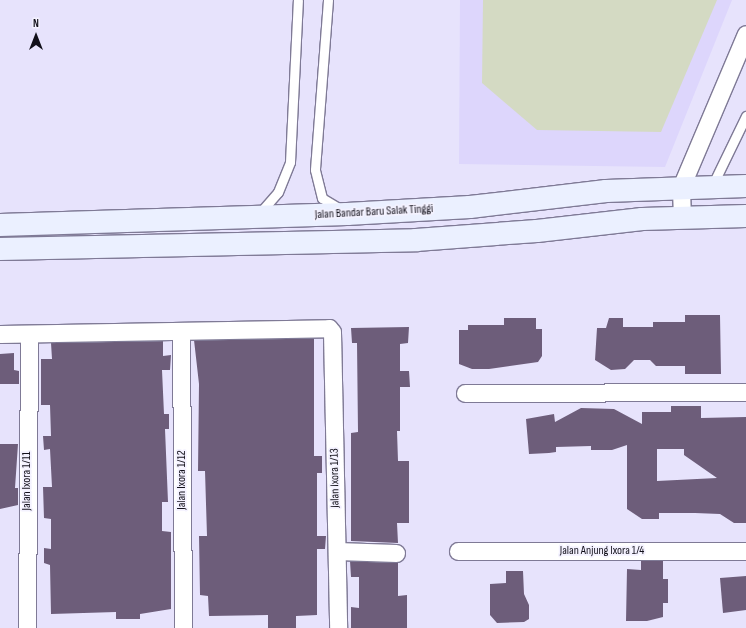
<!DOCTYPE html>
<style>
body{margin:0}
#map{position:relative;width:746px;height:628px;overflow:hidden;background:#e7e3fc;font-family:"Sofia Sans Condensed",sans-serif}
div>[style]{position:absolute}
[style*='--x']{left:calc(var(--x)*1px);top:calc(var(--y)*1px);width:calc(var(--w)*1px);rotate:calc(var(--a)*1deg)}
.built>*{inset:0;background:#ddd6fc}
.green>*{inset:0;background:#d4dac3}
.building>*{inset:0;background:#6d5d7a}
.roads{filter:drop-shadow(1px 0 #7f7a96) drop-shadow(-1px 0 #7f7a96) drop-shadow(0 1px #7f7a96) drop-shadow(0 -1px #7f7a96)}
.lane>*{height:9px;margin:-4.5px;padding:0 4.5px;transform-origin:4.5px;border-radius:4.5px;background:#fff}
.street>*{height:17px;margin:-8.5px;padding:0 8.5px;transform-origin:8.5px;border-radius:8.5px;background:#fff}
.secondary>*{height:22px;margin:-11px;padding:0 11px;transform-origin:11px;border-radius:11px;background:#ebf0ff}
span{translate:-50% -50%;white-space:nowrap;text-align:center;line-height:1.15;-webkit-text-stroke:3.5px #f4f2ff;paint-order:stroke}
.street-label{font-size:12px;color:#12101a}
.north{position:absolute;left:16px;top:16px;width:40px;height:40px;-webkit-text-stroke:3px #f4f2ff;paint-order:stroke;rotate:0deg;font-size:11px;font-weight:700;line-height:16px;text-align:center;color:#12101a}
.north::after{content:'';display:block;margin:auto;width:14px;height:18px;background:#12101a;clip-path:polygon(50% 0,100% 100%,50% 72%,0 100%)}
</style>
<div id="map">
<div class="built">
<div style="clip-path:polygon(460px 0,732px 0,665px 167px,459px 164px)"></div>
</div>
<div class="green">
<div style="clip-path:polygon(483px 0,717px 0,661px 132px,537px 130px,482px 83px)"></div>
</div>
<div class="building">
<div style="clip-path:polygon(685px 315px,720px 315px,721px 374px,685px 374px,685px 366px,656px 366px,650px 360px,634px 360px,625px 369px,611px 370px,595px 360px,597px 328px,606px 328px,609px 318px,623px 318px,623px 327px,653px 327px,653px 322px,685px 322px)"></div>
<div style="clip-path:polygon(504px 318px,536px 318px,536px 329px,542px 329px,542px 356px,538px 362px,489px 369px,472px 369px,459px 364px,459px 330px,468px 330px,468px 325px,504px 325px)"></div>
<div style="clip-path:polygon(409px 327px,408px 343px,400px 344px,400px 371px,409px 371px,410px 387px,400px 387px,400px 431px,397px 431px,398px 461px,409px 461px,409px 523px,397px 523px,398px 543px,351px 541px,351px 433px,358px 432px,357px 343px,352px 343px,351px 328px)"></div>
<div style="clip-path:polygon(314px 338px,314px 456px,322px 456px,322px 473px,317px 473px,317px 536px,326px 536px,325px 549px,317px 549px,317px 615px,296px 616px,296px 628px,268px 628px,268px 615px,209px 616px,208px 596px,200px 595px,199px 536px,207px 536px,205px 471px,198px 471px,199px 384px,194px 340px)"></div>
<div style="clip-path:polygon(163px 341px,163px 356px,171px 355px,170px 370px,162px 370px,164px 414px,169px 414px,169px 429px,165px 429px,168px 502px,162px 502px,162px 531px,171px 532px,171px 609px,140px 614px,140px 619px,116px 619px,116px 612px,51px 614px,50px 565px,44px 563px,44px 548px,51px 549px,51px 519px,44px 518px,43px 487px,52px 487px,50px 449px,44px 450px,43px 436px,51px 436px,50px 405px,41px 405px,41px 359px,52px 359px,51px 343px)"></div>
<div style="clip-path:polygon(14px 353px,14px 370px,19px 371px,19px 384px,0 384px,0 354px)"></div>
<div style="clip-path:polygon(evenodd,671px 406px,701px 406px,701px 418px,746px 417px,746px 523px,734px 523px,720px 514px,695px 513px,659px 513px,659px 519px,642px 519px,627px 509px,627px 445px,612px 450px,591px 450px,591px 446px,556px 447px,556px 452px,549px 453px,529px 454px,526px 419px,554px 414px,555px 422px,581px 408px,614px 409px,642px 424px,642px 412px,671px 412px,671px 406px,657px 449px,684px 449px,684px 455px,717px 478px,657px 481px,657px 449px)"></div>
<div style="clip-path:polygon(0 444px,18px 444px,15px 488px,18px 488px,18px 505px,0 509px)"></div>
<div style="clip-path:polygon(350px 561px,398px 563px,398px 596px,407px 595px,407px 628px,351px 628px,351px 607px,359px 608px,359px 577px,351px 577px)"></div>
<div style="clip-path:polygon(641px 561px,663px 561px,663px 579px,668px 579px,668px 603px,663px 603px,663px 617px,647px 621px,626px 621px,627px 569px,641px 570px)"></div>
<div style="clip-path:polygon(506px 571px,523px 571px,524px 594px,529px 605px,529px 619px,524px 622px,497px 623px,490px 615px,490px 584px,506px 583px)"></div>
<div style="clip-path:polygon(746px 576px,746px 610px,723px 613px,720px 578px)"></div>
</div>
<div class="roads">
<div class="lane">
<div style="--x:328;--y:0;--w:170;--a:94.4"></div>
<div style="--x:315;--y:170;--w:29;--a:76"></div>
<div style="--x:322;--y:198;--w:21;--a:31"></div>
<div style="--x:712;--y:186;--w:78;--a:-64.1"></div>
<div style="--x:258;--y:215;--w:30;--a:-49"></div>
<div style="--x:278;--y:192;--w:32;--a:-68"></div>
<div style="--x:290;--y:162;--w:162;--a:-87.2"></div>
</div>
<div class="street">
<div style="--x:682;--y:218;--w:31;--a:-92"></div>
<div style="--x:681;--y:187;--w:166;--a:-67"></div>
<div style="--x:181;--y:333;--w:295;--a:89.6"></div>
<div style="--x:0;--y:334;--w:329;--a:-1"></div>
<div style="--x:329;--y:328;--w:5;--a:53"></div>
<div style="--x:332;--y:332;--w:296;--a:88.8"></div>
<div style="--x:465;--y:393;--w:281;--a:-0.2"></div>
<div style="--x:337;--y:551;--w:59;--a:1.9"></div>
<div style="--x:458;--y:551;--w:288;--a:0"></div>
<div style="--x:27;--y:628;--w:293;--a:-89.6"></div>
</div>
<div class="secondary">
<div style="--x:0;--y:225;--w:347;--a:-1.8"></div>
<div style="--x:347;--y:214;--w:123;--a:-3.3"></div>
<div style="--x:470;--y:207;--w:137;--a:-6.7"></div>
<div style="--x:606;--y:191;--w:140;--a:-2"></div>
<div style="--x:0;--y:249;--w:416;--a:-1.2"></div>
<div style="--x:416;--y:240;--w:121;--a:-4.3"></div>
<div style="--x:537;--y:231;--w:106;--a:-6.5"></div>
<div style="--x:642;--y:219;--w:104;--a:-1.7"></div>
</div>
</div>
<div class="street-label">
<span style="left:374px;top:212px;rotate:-3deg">Jalan Bandar Baru Salak Tinggi</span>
<span style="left:335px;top:478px;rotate:-91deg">Jalan Ixora 1/13</span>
<span style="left:182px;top:480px;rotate:-90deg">Jalan Ixora 1/12</span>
<span style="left:27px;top:481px;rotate:-90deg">Jalan Ixora 1/11</span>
<span style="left:602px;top:551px">Jalan Anjung Ixora 1/4</span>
</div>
<div class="north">N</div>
</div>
